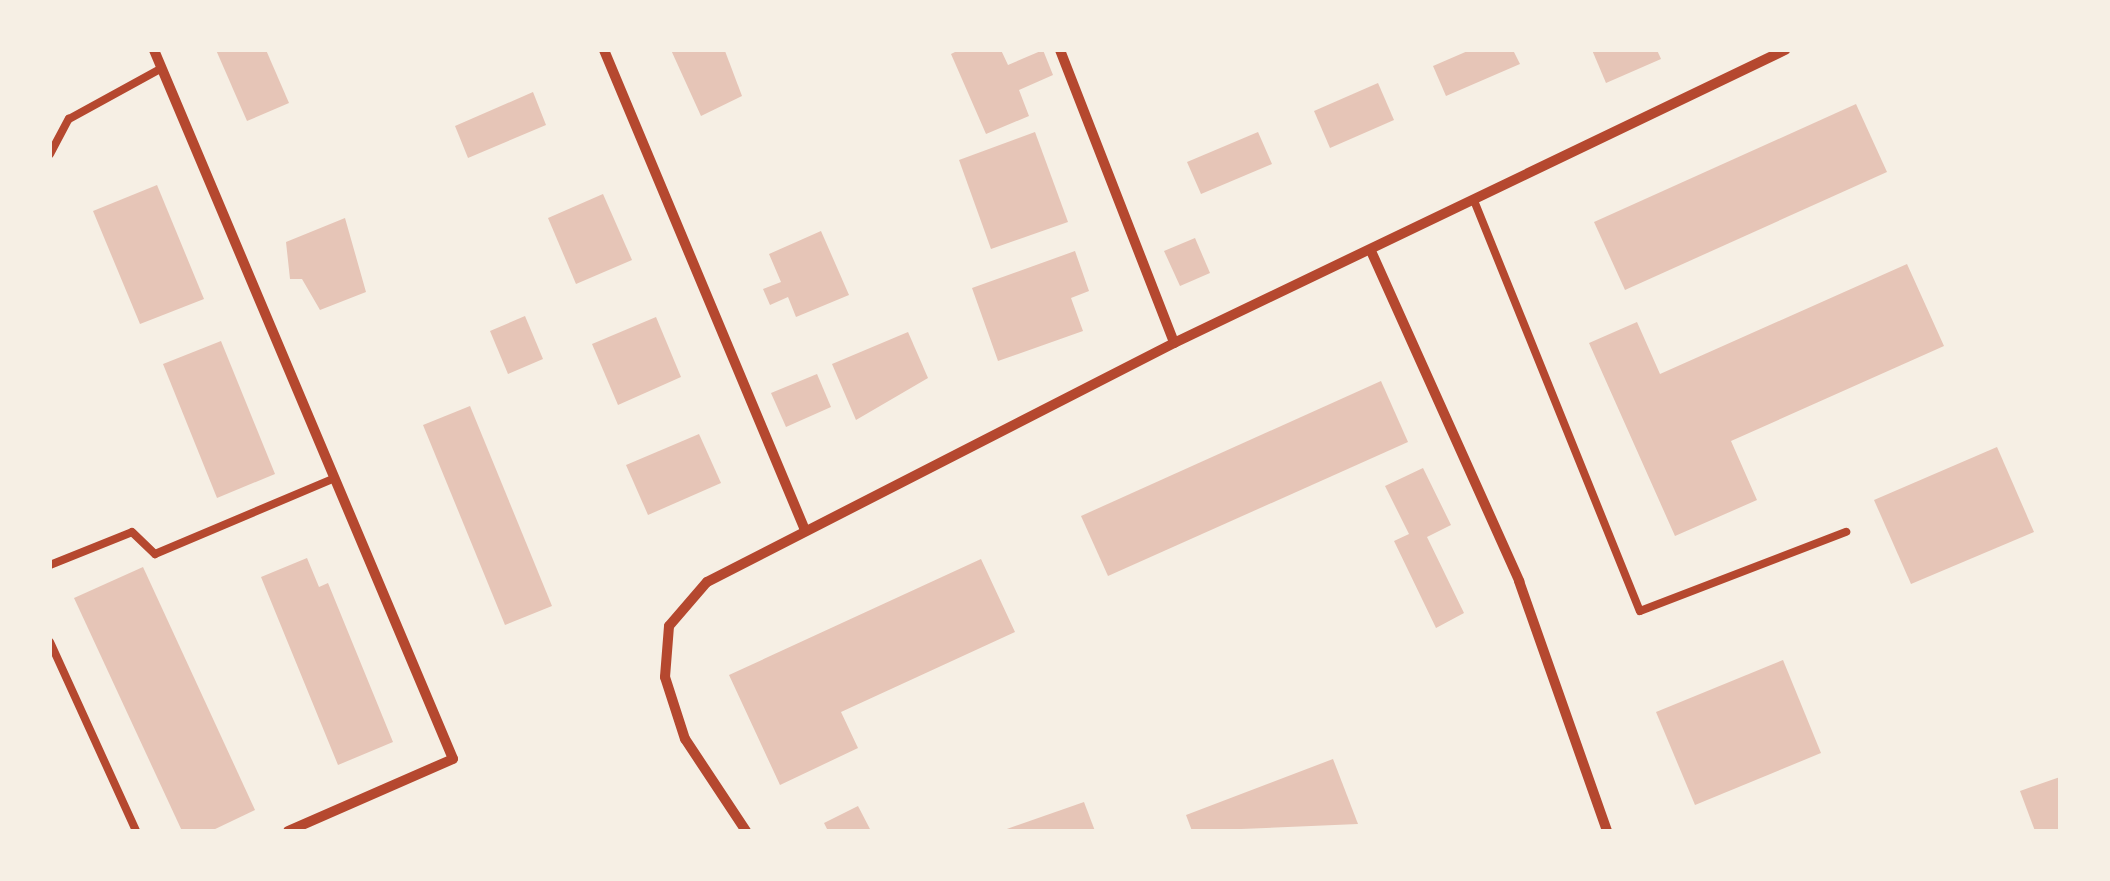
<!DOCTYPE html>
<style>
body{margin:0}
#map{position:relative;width:2110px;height:881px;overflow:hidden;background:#f6efe4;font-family:Merriweather,serif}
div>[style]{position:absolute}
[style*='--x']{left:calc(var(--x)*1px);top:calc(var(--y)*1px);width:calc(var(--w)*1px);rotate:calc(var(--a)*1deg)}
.building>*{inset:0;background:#e6c5b7}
.service>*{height:8px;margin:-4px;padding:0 4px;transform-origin:4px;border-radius:4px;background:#b5482f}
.minor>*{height:10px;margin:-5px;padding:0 5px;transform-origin:5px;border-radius:5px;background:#b5482f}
span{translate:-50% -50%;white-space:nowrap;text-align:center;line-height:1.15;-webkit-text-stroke:10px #f6efe4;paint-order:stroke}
.frame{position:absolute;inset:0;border:52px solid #f6efe4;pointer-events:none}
</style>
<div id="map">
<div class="building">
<div style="clip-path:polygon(216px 50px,266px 50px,289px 103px,247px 121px)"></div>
<div style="clip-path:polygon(671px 50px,725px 51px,742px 96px,701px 116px)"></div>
<div style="clip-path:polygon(959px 50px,1001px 50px,1008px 65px,1043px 50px,1053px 75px,1019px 90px,1029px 116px,986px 134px,951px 54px)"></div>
<div style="clip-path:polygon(1470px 50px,1513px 50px,1520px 64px,1446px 96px,1433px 66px)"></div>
<div style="clip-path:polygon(1592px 50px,1657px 50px,1661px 59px,1606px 83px)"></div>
<div style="clip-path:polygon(1378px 83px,1394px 120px,1330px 148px,1314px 111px)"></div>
<div style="clip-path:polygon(533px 92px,546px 125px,468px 158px,455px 126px)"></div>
<div style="clip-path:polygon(1856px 104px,1887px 172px,1625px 290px,1594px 222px)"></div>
<div style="clip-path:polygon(1035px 132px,1068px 222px,991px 249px,959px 160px)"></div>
<div style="clip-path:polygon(1258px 132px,1272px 164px,1201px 194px,1187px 162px)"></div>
<div style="clip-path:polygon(157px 185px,204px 299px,140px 324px,93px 211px)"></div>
<div style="clip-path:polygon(603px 194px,632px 260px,576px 284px,548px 218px)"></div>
<div style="clip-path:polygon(345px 218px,366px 292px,320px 310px,302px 279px,290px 279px,286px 242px)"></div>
<div style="clip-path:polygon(821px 231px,849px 295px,796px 317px,788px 297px,770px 305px,763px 289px,781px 282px,769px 254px)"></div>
<div style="clip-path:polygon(1195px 238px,1210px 273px,1180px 286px,1164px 251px)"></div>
<div style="clip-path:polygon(1075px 251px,1089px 291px,1071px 298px,1083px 331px,998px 361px,972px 288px)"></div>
<div style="clip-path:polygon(1907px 264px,1944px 346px,1731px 441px,1757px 500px,1675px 536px,1589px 343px,1637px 322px,1660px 374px)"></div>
<div style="clip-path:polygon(525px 316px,543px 359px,508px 374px,490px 331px)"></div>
<div style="clip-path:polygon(656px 317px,681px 377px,618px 405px,592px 344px)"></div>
<div style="clip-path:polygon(908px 332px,928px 378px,856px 420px,832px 364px)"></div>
<div style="clip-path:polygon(221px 341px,275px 474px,217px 498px,163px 364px)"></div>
<div style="clip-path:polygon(817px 374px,831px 407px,786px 427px,771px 393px)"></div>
<div style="clip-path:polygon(1381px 381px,1408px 442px,1108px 576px,1081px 516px)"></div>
<div style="clip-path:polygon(470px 406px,552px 606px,505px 625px,423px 425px)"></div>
<div style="clip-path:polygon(699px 434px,721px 483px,648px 515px,626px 465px)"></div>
<div style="clip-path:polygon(1997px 447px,2034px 532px,1911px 584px,1874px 500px)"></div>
<div style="clip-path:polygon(1423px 468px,1451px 525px,1427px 537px,1464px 613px,1436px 628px,1394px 541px,1409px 534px,1385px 486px)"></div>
<div style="clip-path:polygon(307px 558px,319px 587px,328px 583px,393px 742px,338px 765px,261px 577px)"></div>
<div style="clip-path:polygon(981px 559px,1015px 632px,841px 712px,858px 748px,780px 785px,729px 675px)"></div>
<div style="clip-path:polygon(143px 567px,255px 810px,211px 831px,182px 831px,74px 598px)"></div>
<div style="clip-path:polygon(1783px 660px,1821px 753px,1695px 805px,1656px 712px)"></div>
<div style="clip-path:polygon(1333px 759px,1358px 824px,1192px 831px,1186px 815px)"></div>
<div style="clip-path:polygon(2060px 777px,2060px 831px,2035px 831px,2020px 791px)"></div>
<div style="clip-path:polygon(1084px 802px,1095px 831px,1005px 831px,1004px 830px)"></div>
<div style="clip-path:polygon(858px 806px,871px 831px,828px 831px,824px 823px)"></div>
</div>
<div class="service">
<div style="--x:50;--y:154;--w:40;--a:-62"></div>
<div style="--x:69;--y:119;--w:106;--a:-28.7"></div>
<div style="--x:1475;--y:203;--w:440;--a:68"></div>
<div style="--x:1640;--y:611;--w:221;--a:-21"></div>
<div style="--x:50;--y:565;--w:88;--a:-21.9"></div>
<div style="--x:132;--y:532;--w:32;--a:44"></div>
<div style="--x:155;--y:554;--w:195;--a:-22.9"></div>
<div style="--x:50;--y:642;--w:208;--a:65.5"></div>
</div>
<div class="minor">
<div style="--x:154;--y:50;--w:769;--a:67.13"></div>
<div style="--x:453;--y:759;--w:180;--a:156.4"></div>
<div style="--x:604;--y:50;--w:520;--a:67.28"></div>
<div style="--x:1060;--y:50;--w:314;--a:68.7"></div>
<div style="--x:1371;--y:251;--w:362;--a:65.8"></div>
<div style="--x:1519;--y:581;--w:265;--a:70.6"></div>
<div style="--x:746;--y:831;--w:110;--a:-123.5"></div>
<div style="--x:685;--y:739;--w:65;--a:-107.9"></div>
<div style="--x:665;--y:677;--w:51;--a:-85.5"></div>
<div style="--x:669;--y:626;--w:58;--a:-49.2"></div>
<div style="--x:707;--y:582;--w:525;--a:-27.1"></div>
<div style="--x:1174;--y:343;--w:678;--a:-25.62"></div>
</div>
<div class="frame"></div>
</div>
